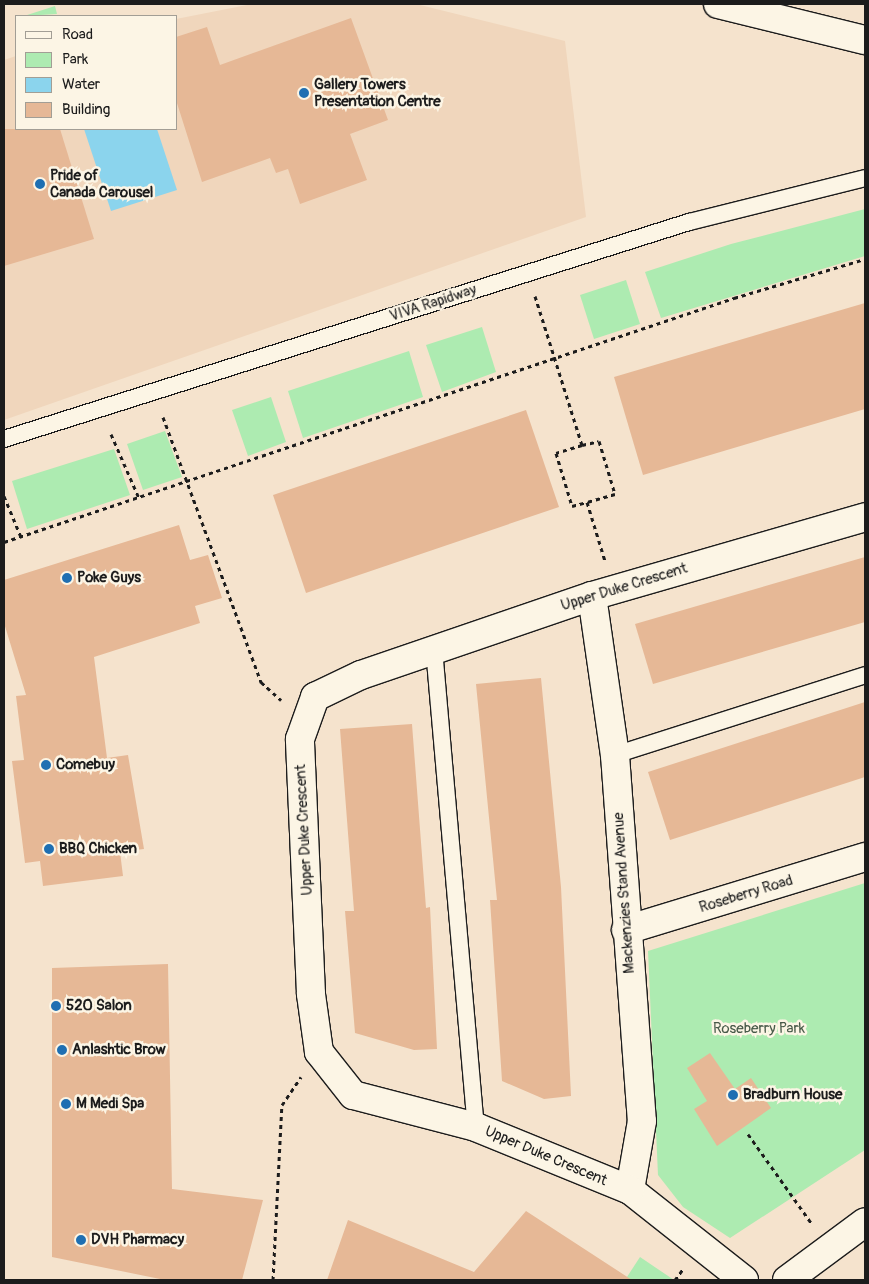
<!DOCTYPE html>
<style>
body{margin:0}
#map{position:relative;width:869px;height:1284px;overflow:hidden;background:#f5e3cd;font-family:Pangolin,sans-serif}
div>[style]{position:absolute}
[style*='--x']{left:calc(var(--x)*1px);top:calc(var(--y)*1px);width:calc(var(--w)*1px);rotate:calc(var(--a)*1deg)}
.built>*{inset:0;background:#f0d6bc}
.green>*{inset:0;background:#adebb1}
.water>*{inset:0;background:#8bd4ed}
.building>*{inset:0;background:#e6b896}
.path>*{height:3px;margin-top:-1.5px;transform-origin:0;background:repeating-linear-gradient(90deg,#1c1c1c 0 4px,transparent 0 8px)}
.roads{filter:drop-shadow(1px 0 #1c1c1c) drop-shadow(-1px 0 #1c1c1c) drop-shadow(0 1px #1c1c1c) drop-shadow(0 -1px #1c1c1c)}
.lane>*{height:16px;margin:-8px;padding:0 8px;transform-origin:8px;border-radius:8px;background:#fcf5e5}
.street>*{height:28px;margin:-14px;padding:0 14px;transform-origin:14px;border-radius:14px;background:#fcf5e5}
.secondary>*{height:28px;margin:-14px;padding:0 14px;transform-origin:14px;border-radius:14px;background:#fcf5e5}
.dots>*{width:14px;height:14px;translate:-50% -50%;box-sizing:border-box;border:2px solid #fcf5e5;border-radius:50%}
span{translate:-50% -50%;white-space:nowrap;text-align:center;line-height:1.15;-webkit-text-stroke:5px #fcf5e5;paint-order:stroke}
.poi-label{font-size:15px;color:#1c1c1c;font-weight:700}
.left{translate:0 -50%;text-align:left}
.street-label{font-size:15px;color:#1c1c1c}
.park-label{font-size:15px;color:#485a49}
.frame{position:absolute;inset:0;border:5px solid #1c1c1c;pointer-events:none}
.legend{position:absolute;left:15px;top:15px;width:162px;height:115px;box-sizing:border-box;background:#fcf5e5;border:1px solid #a29e95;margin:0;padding:6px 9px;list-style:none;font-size:15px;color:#1c1c1c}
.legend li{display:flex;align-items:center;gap:10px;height:25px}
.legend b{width:25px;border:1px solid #a29e95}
</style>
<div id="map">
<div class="built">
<div style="clip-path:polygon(252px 4px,416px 4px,565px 41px,586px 217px,4px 420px,4px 60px,16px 56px,16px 129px,176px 129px,176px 19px)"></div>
</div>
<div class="green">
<div style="clip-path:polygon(55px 6px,57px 14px,24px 16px)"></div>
<div style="clip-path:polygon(865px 209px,865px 256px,661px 318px,645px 272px,731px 244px)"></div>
<div style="clip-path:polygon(626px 280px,640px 324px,594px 339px,580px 295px)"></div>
<div style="clip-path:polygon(482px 327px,496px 372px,442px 392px,426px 345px)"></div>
<div style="clip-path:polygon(409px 351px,423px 397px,303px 438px,288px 391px)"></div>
<div style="clip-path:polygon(271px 397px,286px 442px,248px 456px,232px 410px)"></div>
<div style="clip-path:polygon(165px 431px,182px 477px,143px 490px,127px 444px)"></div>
<div style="clip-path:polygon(114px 449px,130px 495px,27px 529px,12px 481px)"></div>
<div style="clip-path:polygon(865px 883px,865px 1150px,730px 1238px,683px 1207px,658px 1175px,648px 951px)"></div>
<div style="clip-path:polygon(640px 1257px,674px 1280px,625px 1280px)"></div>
</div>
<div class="water">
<div style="clip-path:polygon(84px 129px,157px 129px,177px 190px,111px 211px)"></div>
</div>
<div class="building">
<div style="clip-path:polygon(351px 18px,388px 120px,350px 134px,367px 180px,300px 204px,288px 169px,276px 173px,270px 158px,202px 182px,176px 100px,176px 37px,207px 27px,220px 65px)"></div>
<div style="clip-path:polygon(4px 129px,60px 129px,94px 239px,4px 266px)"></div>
<div style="clip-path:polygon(865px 303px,865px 409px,643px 475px,614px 377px)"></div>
<div style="clip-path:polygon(526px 410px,559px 507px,306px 593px,273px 495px)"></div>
<div style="clip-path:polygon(179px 525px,190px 560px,208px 555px,222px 598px,195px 606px,200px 623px,94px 657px,107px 758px,128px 755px,144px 849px,120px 852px,123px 876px,43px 886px,40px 861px,25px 863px,12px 761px,24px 760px,16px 696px,26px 695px,4px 623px,4px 580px)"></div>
<div style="clip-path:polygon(865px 557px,865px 622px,653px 684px,635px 624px)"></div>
<div style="clip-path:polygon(541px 678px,561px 887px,571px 1096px,544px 1099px,502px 1081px,490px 900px,497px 900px,476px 684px)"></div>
<div style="clip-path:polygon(865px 702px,865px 777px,670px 840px,648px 772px)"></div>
<div style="clip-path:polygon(412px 724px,426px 908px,430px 907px,437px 1049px,414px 1050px,355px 1033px,345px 911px,354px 911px,340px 729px)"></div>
<div style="clip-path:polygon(168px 964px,172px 1189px,263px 1200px,242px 1280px,165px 1280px,52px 1257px,52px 968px)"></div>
<div style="clip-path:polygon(710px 1053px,735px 1089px,751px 1078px,771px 1108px,717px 1146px,694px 1109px,707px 1101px,687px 1068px)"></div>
<div style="clip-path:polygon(526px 1211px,632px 1280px,327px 1280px,348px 1220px,474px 1272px)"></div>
</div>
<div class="path">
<div style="--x:535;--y:296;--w:156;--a:72.5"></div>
<div style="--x:582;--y:445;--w:27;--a:163"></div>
<div style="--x:556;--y:453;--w:55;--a:73.2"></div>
<div style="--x:572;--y:506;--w:16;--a:-15"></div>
<div style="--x:587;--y:502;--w:62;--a:73"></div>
<div style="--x:163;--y:417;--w:283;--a:69.7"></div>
<div style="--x:261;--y:682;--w:27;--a:42"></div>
<div style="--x:111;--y:434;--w:70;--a:66.4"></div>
<div style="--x:582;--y:445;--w:17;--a:-13"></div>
<div style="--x:599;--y:441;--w:55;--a:73.2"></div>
<div style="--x:615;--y:494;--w:29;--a:164"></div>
<div style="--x:4;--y:496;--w:44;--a:67.5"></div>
<div style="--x:4;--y:542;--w:770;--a:-18.48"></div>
<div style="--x:734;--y:298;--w:137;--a:-16.6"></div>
<div style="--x:748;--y:1134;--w:110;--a:54.6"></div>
<div style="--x:273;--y:1280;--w:175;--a:-87.1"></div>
<div style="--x:282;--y:1105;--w:34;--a:-56"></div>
<div style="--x:675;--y:1280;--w:14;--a:-54"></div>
</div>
<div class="roads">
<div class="lane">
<div style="--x:4;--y:439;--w:719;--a:-17.58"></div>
<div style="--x:689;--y:222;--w:181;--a:-14"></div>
<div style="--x:434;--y:649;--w:480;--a:85"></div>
<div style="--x:615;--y:755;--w:262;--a:-17.7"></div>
</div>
<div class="street">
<div style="--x:592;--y:596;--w:161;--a:81.8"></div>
<div style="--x:615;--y:755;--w:367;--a:85.8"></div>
<div style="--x:642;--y:1121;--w:70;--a:99.9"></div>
<div style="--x:626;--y:930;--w:250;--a:-17"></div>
<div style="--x:744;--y:1280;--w:145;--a:-141.7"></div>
<div style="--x:630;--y:1190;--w:166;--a:-157.8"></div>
<div style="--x:476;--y:1127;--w:127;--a:-165.4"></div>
<div style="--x:353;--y:1095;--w:55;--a:-128.3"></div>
<div style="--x:319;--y:1052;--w:59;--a:-97.9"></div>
<div style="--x:311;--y:994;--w:255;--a:-92.5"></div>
<div style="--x:300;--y:739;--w:45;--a:-70.3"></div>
<div style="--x:315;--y:697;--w:51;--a:-25.6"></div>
<div style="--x:361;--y:675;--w:244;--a:-18.9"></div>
<div style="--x:592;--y:596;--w:284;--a:-16.1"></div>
<div style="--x:787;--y:1280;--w:97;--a:-36.6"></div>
</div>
<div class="secondary">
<div style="--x:718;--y:4;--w:151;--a:13.8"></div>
</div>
</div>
<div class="dots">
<div style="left:304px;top:93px;background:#1f6fb2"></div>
<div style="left:40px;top:184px;background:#1f6fb2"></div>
<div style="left:67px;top:578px;background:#1f6fb2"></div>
<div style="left:46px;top:765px;background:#1f6fb2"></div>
<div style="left:49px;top:849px;background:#1f6fb2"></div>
<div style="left:56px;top:1006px;background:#1f6fb2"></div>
<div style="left:62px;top:1050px;background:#1f6fb2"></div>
<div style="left:733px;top:1095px;background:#1f6fb2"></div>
<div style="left:66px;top:1104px;background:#1f6fb2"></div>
<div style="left:81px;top:1240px;background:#1f6fb2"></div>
</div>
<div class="poi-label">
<span class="left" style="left:314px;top:93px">Gallery Towers<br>Presentation Centre</span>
<span class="left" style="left:50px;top:184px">Pride of<br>Canada Carousel</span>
<span class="left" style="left:77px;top:578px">Poke Guys</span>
<span class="left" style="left:56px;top:765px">Comebuy</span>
<span class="left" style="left:59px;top:849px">BBQ Chicken</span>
<span class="left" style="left:66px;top:1006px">520 Salon</span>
<span class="left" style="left:72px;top:1050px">Anlashtic Brow</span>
<span class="left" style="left:743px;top:1095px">Bradburn House</span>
<span class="left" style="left:76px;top:1104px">M Medi Spa</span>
<span class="left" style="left:91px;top:1240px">DVH Pharmacy</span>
</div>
<div class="street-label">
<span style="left:433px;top:303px;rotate:-18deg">VIVA Rapidway</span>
<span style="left:624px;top:587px;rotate:-17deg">Upper Duke Crescent</span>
<span style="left:304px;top:830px;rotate:-93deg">Upper Duke Crescent</span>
<span style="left:624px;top:893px;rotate:-94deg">Mackenzies Stand Avenue</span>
<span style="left:746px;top:894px;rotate:-17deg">Roseberry Road</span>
<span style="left:546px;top:1156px;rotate:23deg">Upper Duke Crescent</span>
</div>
<div class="park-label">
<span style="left:759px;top:1029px">Roseberry Park</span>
</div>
<div class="frame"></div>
<ul class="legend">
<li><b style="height:6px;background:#fcf5e5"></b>Road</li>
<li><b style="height:14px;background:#adebb1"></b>Park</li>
<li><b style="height:14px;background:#8bd4ed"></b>Water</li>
<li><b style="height:14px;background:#e6b896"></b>Building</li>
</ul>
</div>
